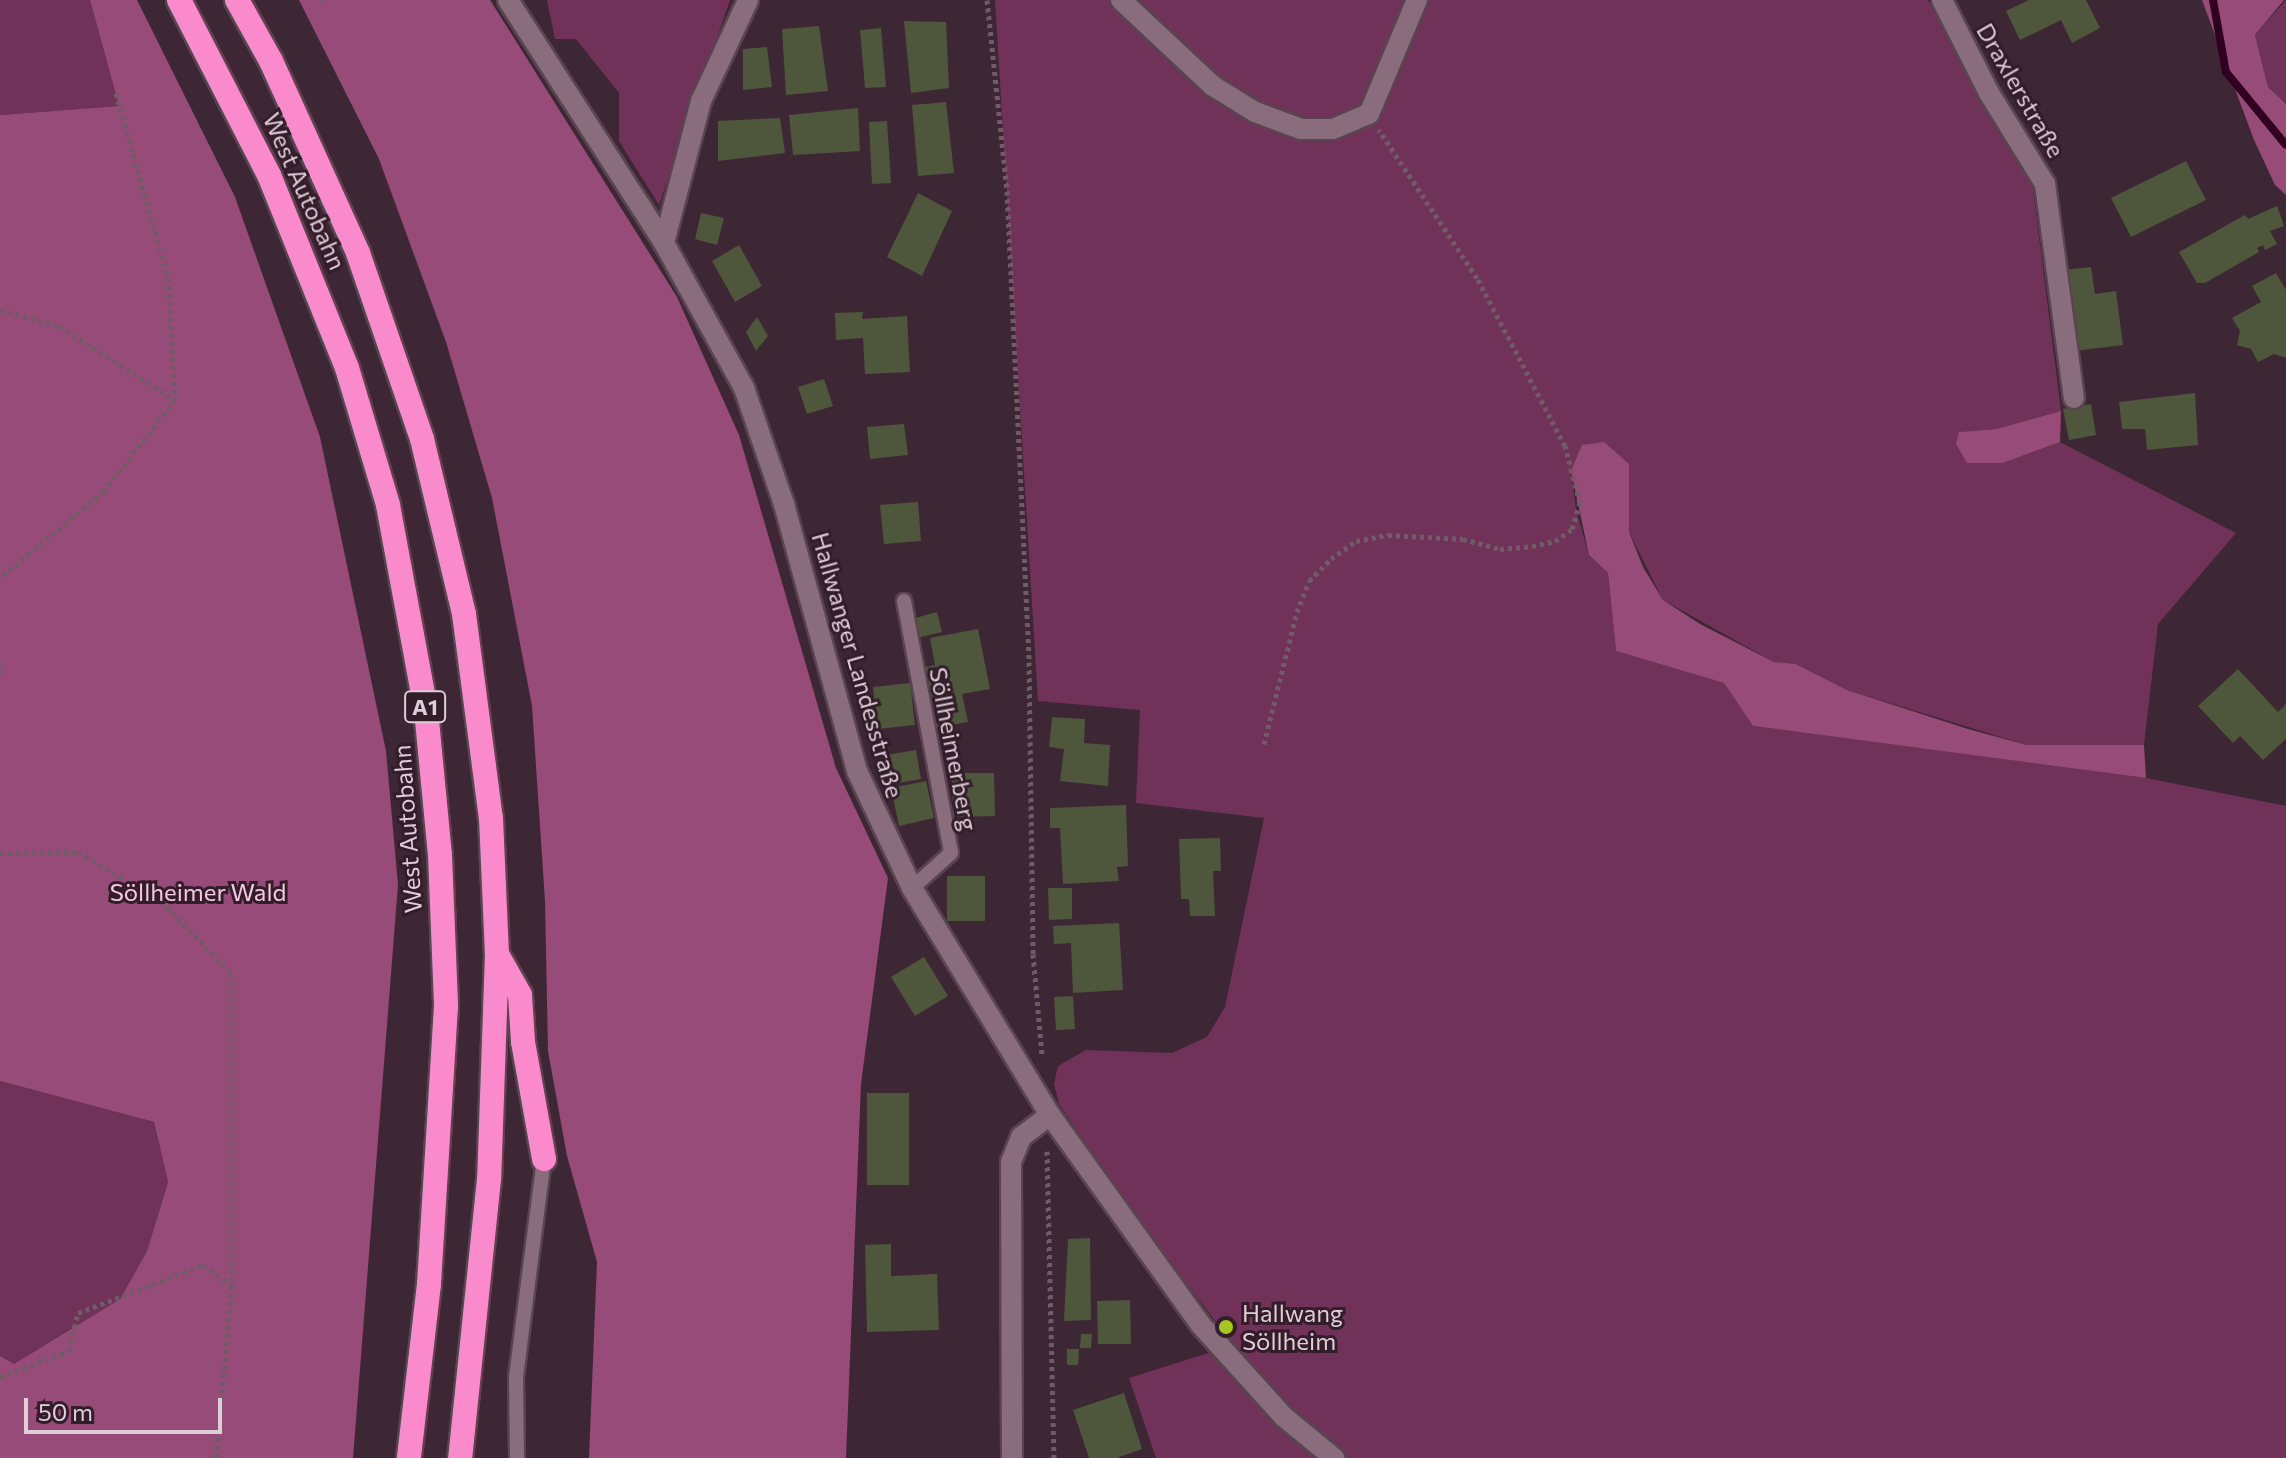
<!DOCTYPE html>
<meta charset="utf-8">
<style>
body{margin:0}
#map{position:relative;width:2286px;height:1458px;overflow:hidden;background:#3e2734;font-family:Commissioner,sans-serif}
div>[style]{position:absolute}
[style*='--x']{left:calc(var(--x)*1px);top:calc(var(--y)*1px);width:calc(var(--w)*1px);rotate:calc(var(--a)*1deg)}
.green>*{inset:0;background:#713259}
.forest>*{inset:0;background:#964b78}
.stream>*{height:8px;margin:-4px;padding:0 4px;transform-origin:4px;border-radius:4px;background:#310021}
.building>*{inset:0;background:#4e563c}
.path>*{height:5px;margin-top:-2.5px;transform-origin:0;background:repeating-linear-gradient(90deg,#705b67 0 4px,transparent 0 8px)}
.roads{filter:drop-shadow(2px 0 #594450) drop-shadow(-2px 0 #594450) drop-shadow(0 2px #594450) drop-shadow(0 -2px #594450)}
.service>*{height:14px;margin:-7px;padding:0 7px;transform-origin:7px;border-radius:7px;background:#896d7c}
.minor>*{height:20px;margin:-10px;padding:0 10px;transform-origin:10px;border-radius:10px;background:#896d7c}
.tertiary>*{height:20px;margin:-10px;padding:0 10px;transform-origin:10px;border-radius:10px;background:#896d7c}
.motorway>*{height:24px;margin:-12px;padding:0 12px;transform-origin:12px;border-radius:12px;background:#fb8acd}
.dots>*{width:22px;height:22px;translate:-50% -50%;box-sizing:border-box;border:4px solid #341d2a;border-radius:50%}
span{translate:-50% -50%;white-space:nowrap;text-align:center;line-height:1.15;-webkit-text-stroke:6px #341d2a;paint-order:stroke}
.shield-label span{padding:2px 6px;background:#341d2a;border:2px solid;border-radius:6px;-webkit-text-stroke-width:0}
.shield-label{font-size:22px;color:#deced6;font-weight:700}
.street-label{font-size:24px;color:#deced6}
.park-label{font-size:24px;color:#f5c9e1}
.poi-label{font-size:24px;color:#deced6}
.left{translate:0 -50%;text-align:left}
.scale{position:absolute;left:24px;top:1398px;width:198px;height:36px;box-sizing:border-box;border:4px solid #deced6;border-top:0;padding-left:10px;font-size:24px;line-height:28px;white-space:nowrap;color:#deced6;-webkit-text-stroke:6px #341d2a;paint-order:stroke}
</style>
<div id="map">
<div class="green">
<div style="clip-path:polygon(0 0,90px 0,119px 106px,0 115px)"></div>
<div style="clip-path:polygon(547px 0,730px 0,659px 205px,619px 141px,619px 93px,576px 39px,555px 39px)"></div>
<div style="clip-path:polygon(995px 0,1928px 0,2031px 173px,2061px 411px,1996px 429px,1959px 432px,2003px 463px,2060px 442px,2236px 533px,2158px 624px,2144px 745px,2027px 745px,1847px 690px,1796px 664px,1774px 662px,1663px 600px,1629px 532px,1629px 464px,1571px 471px,1576px 510px,1589px 555px,1608px 573px,1616px 651px,1724px 683px,1753px 726px,2146px 778px,2286px 806px,2286px 1458px,1156px 1458px,1129px 1378px,1234px 1345px,1146px 1231px,1059px 1104px,1054px 1084px,1058px 1066px,1086px 1050px,1172px 1053px,1207px 1037px,1225px 1007px,1264px 818px,1136px 803px,1140px 710px,1038px 701px)"></div>
<div style="clip-path:polygon(2286px 0,2286px 104px,2268px 87px,2255px 35px)"></div>
<div style="clip-path:polygon(0 1081px,154px 1122px,168px 1182px,147px 1251px,120px 1299px,14px 1364px,0 1356px)"></div>
</div>
<div class="forest">
<div style="clip-path:polygon(90px 0,137px 0,235px 197px,320px 437px,386px 751px,398px 885px,353px 1458px,0 1458px,0 1356px,14px 1364px,120px 1299px,147px 1251px,168px 1182px,154px 1122px,0 1081px,0 115px,119px 106px)"></div>
<div style="clip-path:polygon(299px 0,490px 0,677px 297px,739px 435px,836px 768px,888px 878px,861px 1084px,846px 1458px,589px 1458px,597px 1262px,567px 1156px,548px 1051px,545px 901px,532px 706px,492px 498px,446px 342px,379px 159px)"></div>
<div style="clip-path:polygon(2202px 0,2284px 0,2255px 35px,2268px 87px,2286px 104px,2286px 195px,2275px 185px,2254px 140px)"></div>
<div style="clip-path:polygon(2061px 411px,2060px 442px,2003px 463px,1967px 463px,1956px 444px,1959px 432px,1996px 429px)"></div>
<div style="clip-path:polygon(1604px 442px,1629px 464px,1629px 532px,1643px 567px,1663px 600px,1700px 624px,1774px 662px,1796px 664px,1847px 690px,1968px 729px,2027px 745px,2144px 745px,2146px 778px,1753px 726px,1724px 683px,1616px 651px,1608px 573px,1589px 555px,1571px 471px,1582px 445px)"></div>
</div>
<div class="stream">
<div style="--x:2213;--y:0;--w:73;--a:79.8"></div>
<div style="--x:2226;--y:72;--w:94;--a:50.6"></div>
</div>
<div class="building">
<div style="clip-path:polygon(2029px 0,2086px 0,2100px 28px,2072px 43px,2061px 20px,2020px 40px,2006px 11px)"></div>
<div style="clip-path:polygon(904px 21px,946px 22px,949px 88px,911px 93px)"></div>
<div style="clip-path:polygon(819px 26px,828px 91px,786px 95px,782px 29px)"></div>
<div style="clip-path:polygon(881px 28px,886px 87px,865px 88px,860px 30px)"></div>
<div style="clip-path:polygon(767px 47px,772px 87px,743px 90px,743px 49px)"></div>
<div style="clip-path:polygon(946px 102px,954px 173px,918px 176px,912px 105px)"></div>
<div style="clip-path:polygon(858px 108px,860px 151px,793px 155px,789px 115px)"></div>
<div style="clip-path:polygon(780px 118px,785px 153px,718px 161px,718px 121px)"></div>
<div style="clip-path:polygon(887px 121px,891px 183px,872px 184px,869px 122px)"></div>
<div style="clip-path:polygon(2186px 161px,2206px 200px,2131px 237px,2111px 198px)"></div>
<div style="clip-path:polygon(918px 193px,952px 211px,922px 276px,887px 257px)"></div>
<div style="clip-path:polygon(2277px 206px,2284px 226px,2270px 231px,2277px 244px,2265px 250px,2263px 245px,2257px 248px,2259px 252px,2205px 283px,2197px 283px,2179px 252px,2245px 215px,2248px 219px)"></div>
<div style="clip-path:polygon(701px 213px,724px 218px,717px 245px,695px 239px)"></div>
<div style="clip-path:polygon(739px 245px,762px 286px,735px 302px,712px 261px)"></div>
<div style="clip-path:polygon(2091px 267px,2095px 294px,2116px 291px,2123px 345px,2074px 351px,2063px 270px)"></div>
<div style="clip-path:polygon(2276px 273px,2286px 290px,2286px 358px,2274px 354px,2258px 362px,2251px 349px,2237px 345px,2240px 331px,2232px 318px,2261px 302px,2252px 286px)"></div>
<div style="clip-path:polygon(863px 312px,862px 319px,907px 316px,910px 372px,865px 374px,863px 338px,836px 340px,835px 313px)"></div>
<div style="clip-path:polygon(757px 317px,768px 336px,756px 351px,746px 332px)"></div>
<div style="clip-path:polygon(824px 379px,833px 406px,807px 414px,798px 387px)"></div>
<div style="clip-path:polygon(2195px 393px,2198px 445px,2147px 450px,2145px 429px,2122px 429px,2119px 402px)"></div>
<div style="clip-path:polygon(2091px 404px,2096px 435px,2069px 440px,2063px 409px)"></div>
<div style="clip-path:polygon(904px 424px,908px 455px,870px 459px,867px 427px)"></div>
<div style="clip-path:polygon(918px 502px,921px 541px,884px 544px,880px 505px)"></div>
<div style="clip-path:polygon(937px 612px,942px 632px,917px 638px,912px 619px)"></div>
<div style="clip-path:polygon(978px 629px,990px 689px,962px 694px,968px 722px,934px 728px,922px 668px,935px 665px,930px 638px)"></div>
<div style="clip-path:polygon(2238px 669px,2278px 712px,2286px 704px,2286px 739px,2263px 760px,2240px 736px,2233px 743px,2198px 706px)"></div>
<div style="clip-path:polygon(910px 683px,915px 725px,878px 729px,873px 687px)"></div>
<div style="clip-path:polygon(1052px 717px,1085px 719px,1084px 743px,1110px 745px,1108px 786px,1060px 781px,1064px 749px,1049px 747px)"></div>
<div style="clip-path:polygon(916px 750px,921px 779px,892px 784px,887px 755px)"></div>
<div style="clip-path:polygon(952px 773px,994px 773px,995px 816px,953px 817px)"></div>
<div style="clip-path:polygon(926px 781px,934px 818px,899px 826px,891px 788px)"></div>
<div style="clip-path:polygon(1126px 805px,1128px 866px,1117px 867px,1119px 881px,1063px 884px,1060px 828px,1050px 828px,1050px 808px)"></div>
<div style="clip-path:polygon(1220px 838px,1221px 871px,1213px 871px,1215px 916px,1190px 916px,1189px 899px,1181px 899px,1179px 839px)"></div>
<div style="clip-path:polygon(947px 876px,985px 876px,985px 921px,947px 921px)"></div>
<div style="clip-path:polygon(1048px 888px,1072px 888px,1072px 919px,1049px 920px)"></div>
<div style="clip-path:polygon(1119px 923px,1123px 990px,1073px 993px,1071px 943px,1054px 944px,1053px 926px)"></div>
<div style="clip-path:polygon(924px 957px,948px 996px,915px 1016px,891px 977px)"></div>
<div style="clip-path:polygon(1073px 996px,1075px 1029px,1056px 1030px,1054px 997px)"></div>
<div style="clip-path:polygon(867px 1093px,909px 1093px,909px 1185px,867px 1185px)"></div>
<div style="clip-path:polygon(1090px 1238px,1091px 1320px,1064px 1321px,1068px 1239px)"></div>
<div style="clip-path:polygon(891px 1244px,891px 1276px,937px 1274px,939px 1330px,867px 1332px,865px 1245px)"></div>
<div style="clip-path:polygon(1130px 1300px,1131px 1344px,1098px 1344px,1097px 1301px)"></div>
<div style="clip-path:polygon(1081px 1334px,1092px 1334px,1091px 1348px,1080px 1348px)"></div>
<div style="clip-path:polygon(1067px 1349px,1079px 1349px,1078px 1365px,1067px 1365px)"></div>
<div style="clip-path:polygon(1124px 1393px,1142px 1449px,1117px 1458px,1089px 1458px,1073px 1410px)"></div>
</div>
<div class="path">
<div style="--x:320;--y:0;--w:2;--a:63"></div>
<div style="--x:987;--y:0;--w:192;--a:84"></div>
<div style="--x:1007;--y:191;--w:472;--a:87.3"></div>
<div style="--x:1029;--y:662;--w:292;--a:89.2"></div>
<div style="--x:1033;--y:954;--w:101;--a:84.9"></div>
<div style="--x:116;--y:93;--w:192;--a:74.3"></div>
<div style="--x:168;--y:278;--w:121;--a:86.7"></div>
<div style="--x:0;--y:310;--w:61;--a:15.2"></div>
<div style="--x:59;--y:326;--w:138;--a:32.5"></div>
<div style="--x:175;--y:400;--w:115;--a:128"></div>
<div style="--x:104;--y:491;--w:136;--a:140.1"></div>
<div style="--x:0;--y:662;--w:13;--a:90"></div>
<div style="--x:1264;--y:744;--w:136;--a:-76"></div>
<div style="--x:1297;--y:612;--w:33;--a:-69"></div>
<div style="--x:1309;--y:581;--w:31;--a:-45"></div>
<div style="--x:1331;--y:559;--w:31;--a:-36"></div>
<div style="--x:1356;--y:541;--w:33;--a:-11"></div>
<div style="--x:1388;--y:535;--w:75;--a:3.1"></div>
<div style="--x:1463;--y:539;--w:38;--a:15"></div>
<div style="--x:1500;--y:549;--w:32;--a:-5"></div>
<div style="--x:1532;--y:546;--w:24;--a:-12"></div>
<div style="--x:1555;--y:541;--w:21;--a:-35"></div>
<div style="--x:1572;--y:529;--w:27;--a:-73"></div>
<div style="--x:1580;--y:503;--w:59;--a:-104.7"></div>
<div style="--x:1565;--y:446;--w:190;--a:-117.6"></div>
<div style="--x:1477;--y:278;--w:178;--a:-123.5"></div>
<div style="--x:0;--y:853;--w:78;--a:-0.7"></div>
<div style="--x:78;--y:852;--w:96;--a:30.6"></div>
<div style="--x:161;--y:901;--w:102;--a:45.8"></div>
<div style="--x:232;--y:974;--w:312;--a:90"></div>
<div style="--x:232;--y:1286;--w:173;--a:95.3"></div>
<div style="--x:1047;--y:1151;--w:307;--a:88.7"></div>
<div style="--x:0;--y:1377;--w:74;--a:-20.6"></div>
<div style="--x:69;--y:1351;--w:39;--a:-77"></div>
<div style="--x:78;--y:1313;--w:134;--a:-21"></div>
<div style="--x:203;--y:1265;--w:36;--a:36"></div>
</div>
<div class="roads">
<div class="service">
<div style="--x:904;--y:601;--w:256;--a:79.4"></div>
<div style="--x:951;--y:853;--w:52;--a:138.1"></div>
<div style="--x:517;--y:1458;--w:81;--a:-90.7"></div>
<div style="--x:516;--y:1377;--w:220;--a:-82.7"></div>
</div>
<div class="minor">
<div style="--x:1121;--y:0;--w:126;--a:43.1"></div>
<div style="--x:1213;--y:86;--w:49;--a:31.8"></div>
<div style="--x:1255;--y:112;--w:49;--a:20.3"></div>
<div style="--x:1301;--y:129;--w:32;--a:0"></div>
<div style="--x:1333;--y:129;--w:39;--a:-23"></div>
<div style="--x:1369;--y:114;--w:124;--a:-67.2"></div>
<div style="--x:1942;--y:0;--w:104;--a:63.2"></div>
<div style="--x:1989;--y:93;--w:107;--a:58.4"></div>
<div style="--x:2045;--y:184;--w:216;--a:82.3"></div>
<div style="--x:664;--y:243;--w:147;--a:-75.4"></div>
<div style="--x:701;--y:101;--w:111;--a:-65"></div>
<div style="--x:1012;--y:1458;--w:296;--a:-90.2"></div>
<div style="--x:1011;--y:1162;--w:27;--a:-68"></div>
<div style="--x:1021;--y:1137;--w:36;--a:-37"></div>
</div>
<div class="tertiary">
<div style="--x:508;--y:0;--w:289;--a:57.3"></div>
<div style="--x:664;--y:243;--w:166;--a:61.1"></div>
<div style="--x:744;--y:388;--w:123;--a:71"></div>
<div style="--x:784;--y:504;--w:277;--a:74.7"></div>
<div style="--x:857;--y:771;--w:129;--a:64.8"></div>
<div style="--x:912;--y:888;--w:266;--a:58.7"></div>
<div style="--x:1050;--y:1115;--w:257;--a:54.3"></div>
<div style="--x:1200;--y:1324;--w:125;--a:47.9"></div>
<div style="--x:1284;--y:1417;--w:65;--a:39.4"></div>
</div>
<div class="motorway">
<div style="--x:179;--y:0;--w:197;--a:62.8"></div>
<div style="--x:269;--y:175;--w:208;--a:68"></div>
<div style="--x:347;--y:368;--w:143;--a:73.3"></div>
<div style="--x:388;--y:505;--w:208;--a:79.5"></div>
<div style="--x:426;--y:710;--w:146;--a:84.5"></div>
<div style="--x:440;--y:855;--w:151;--a:87.7"></div>
<div style="--x:446;--y:1006;--w:279;--a:93.5"></div>
<div style="--x:429;--y:1284;--w:175;--a:96.6"></div>
<div style="--x:237;--y:0;--w:70;--a:60.9"></div>
<div style="--x:271;--y:61;--w:211;--a:65.6"></div>
<div style="--x:358;--y:253;--w:197;--a:71"></div>
<div style="--x:422;--y:439;--w:180;--a:76.5"></div>
<div style="--x:464;--y:614;--w:206;--a:82.5"></div>
<div style="--x:491;--y:818;--w:136;--a:87.5"></div>
<div style="--x:497;--y:954;--w:225;--a:92"></div>
<div style="--x:489;--y:1179;--w:281;--a:95.9"></div>
<div style="--x:497;--y:954;--w:47;--a:60.7"></div>
<div style="--x:520;--y:995;--w:47;--a:86.3"></div>
<div style="--x:523;--y:1042;--w:119;--a:79.8"></div>
</div>
</div>
<div class="dots">
<div style="left:1226px;top:1327px;background:#a8c71d"></div>
</div>
<div class="shield-label">
<span style="left:425px;top:707px">A1</span>
</div>
<div class="street-label">
<span style="left:2021px;top:90px;rotate:60deg">Draxlerstraße</span>
<span style="left:305px;top:191px;rotate:66deg">West Autobahn</span>
<span style="left:858px;top:665px;rotate:74deg">Hallwanger Landesstraße</span>
<span style="left:954px;top:749px;rotate:79deg">Söllheimerberg</span>
<span style="left:407px;top:829px;rotate:-94deg">West Autobahn</span>
</div>
<div class="park-label">
<span style="left:198px;top:892px">Söllheimer Wald</span>
</div>
<div class="poi-label">
<span class="left" style="left:1242px;top:1327px">Hallwang<br>Söllheim</span>
</div>
<div class="scale">50 m</div>
</div>
